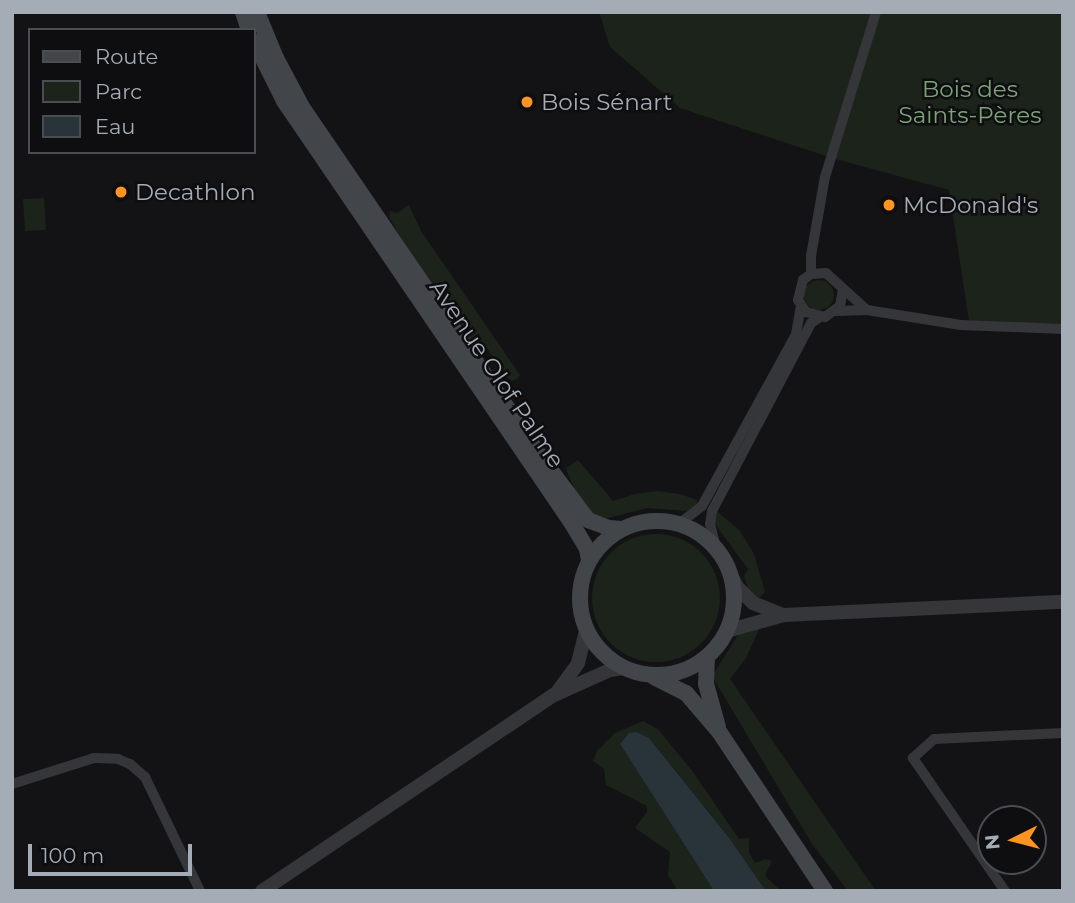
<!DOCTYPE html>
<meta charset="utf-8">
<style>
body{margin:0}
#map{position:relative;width:1075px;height:903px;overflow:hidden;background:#131315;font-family:Montserrat,sans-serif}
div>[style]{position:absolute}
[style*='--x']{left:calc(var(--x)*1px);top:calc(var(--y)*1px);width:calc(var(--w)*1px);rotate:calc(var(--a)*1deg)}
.green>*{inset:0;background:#1b231b}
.round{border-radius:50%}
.water>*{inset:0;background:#283439}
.minor>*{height:10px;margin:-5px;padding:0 5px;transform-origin:5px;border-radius:5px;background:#34363a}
.tertiary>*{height:14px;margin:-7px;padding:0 7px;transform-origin:7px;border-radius:7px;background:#34363a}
.secondary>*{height:16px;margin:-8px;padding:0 8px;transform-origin:8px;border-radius:8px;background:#42454a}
.secondary>.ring{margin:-8px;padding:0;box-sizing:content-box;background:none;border:16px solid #42454a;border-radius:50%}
.dots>*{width:19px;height:19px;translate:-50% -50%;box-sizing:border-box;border:4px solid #0e0e10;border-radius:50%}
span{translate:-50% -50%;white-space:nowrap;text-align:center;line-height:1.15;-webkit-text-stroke:5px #0e0e10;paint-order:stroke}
.park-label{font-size:23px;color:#7da379}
.poi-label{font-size:23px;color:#a4acb6}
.left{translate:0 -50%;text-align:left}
.street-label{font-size:23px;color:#a4acb6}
.frame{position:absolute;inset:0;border:14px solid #a4acb6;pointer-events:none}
.legend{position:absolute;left:28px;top:28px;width:228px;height:126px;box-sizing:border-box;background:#0e0e10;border:2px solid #4a4d52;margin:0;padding:9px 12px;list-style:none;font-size:21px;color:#a4acb6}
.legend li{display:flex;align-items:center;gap:14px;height:35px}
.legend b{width:35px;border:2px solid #4a4d52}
.north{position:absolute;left:977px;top:805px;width:70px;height:70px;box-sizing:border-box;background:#0e0e10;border:2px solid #4a4d52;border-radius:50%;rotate:264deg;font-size:19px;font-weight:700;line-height:28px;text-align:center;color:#a4acb6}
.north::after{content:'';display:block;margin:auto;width:24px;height:32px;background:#fe9422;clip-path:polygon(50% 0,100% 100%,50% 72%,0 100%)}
.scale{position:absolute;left:28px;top:844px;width:164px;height:32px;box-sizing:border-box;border:4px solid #a4acb6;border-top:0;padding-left:9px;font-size:21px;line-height:24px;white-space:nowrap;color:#a4acb6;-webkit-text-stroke:5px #0e0e10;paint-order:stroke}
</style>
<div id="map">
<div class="green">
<div style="clip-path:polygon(599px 12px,1063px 12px,1063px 326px,969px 321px,949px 190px,832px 158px,680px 108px,610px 47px)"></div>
<div style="clip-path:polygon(44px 198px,46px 230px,25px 231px,23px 199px)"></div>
<div style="clip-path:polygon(409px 205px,421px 231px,520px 375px,517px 379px,512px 381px,506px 377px,484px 344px,471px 340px,430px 288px,389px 217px,390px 211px,397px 213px)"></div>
<div class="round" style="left:804px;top:280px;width:30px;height:30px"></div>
<div style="clip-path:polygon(578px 460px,613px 501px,635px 494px,658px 491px,680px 494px,697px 500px,697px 504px,687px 511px,647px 508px,601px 520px,593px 516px,577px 495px,569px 477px,566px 468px)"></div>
<div style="clip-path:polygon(716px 510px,740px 531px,754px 554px,765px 592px,761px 596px,758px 598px,749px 592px,744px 576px,748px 569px,709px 516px)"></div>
<div class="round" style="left:592px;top:534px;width:128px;height:128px"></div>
<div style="clip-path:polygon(743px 627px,760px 627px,746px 658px,730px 679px,876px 891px,848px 891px,812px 844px,712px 676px)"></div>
<div style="clip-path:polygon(643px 721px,658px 729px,693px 772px,739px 839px,749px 838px,749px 853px,755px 863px,766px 859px,772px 861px,765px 876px,781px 891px,766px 891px,730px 839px,649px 738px,637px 732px,620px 744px,714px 891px,678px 891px,668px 875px,670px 852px,635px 828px,647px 812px,647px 806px,606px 785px,604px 769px,593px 761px,597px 751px,615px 733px)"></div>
</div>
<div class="water">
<div style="clip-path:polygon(637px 732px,649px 738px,730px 839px,766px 891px,714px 891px,620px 744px,629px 733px)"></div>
</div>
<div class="minor">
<div style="--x:811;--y:274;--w:18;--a:-90"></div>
<div style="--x:811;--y:256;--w:80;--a:-80"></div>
<div style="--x:825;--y:177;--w:173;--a:-72.8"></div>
<div style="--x:843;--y:289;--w:17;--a:100"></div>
<div style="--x:840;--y:306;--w:19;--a:144"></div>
<div style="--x:825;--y:317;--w:20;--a:-165"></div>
<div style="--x:806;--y:312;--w:14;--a:-124"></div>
<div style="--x:798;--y:300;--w:21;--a:-76"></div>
<div style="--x:803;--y:280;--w:10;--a:-37"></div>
<div style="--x:811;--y:274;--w:15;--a:-4"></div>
<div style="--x:826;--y:273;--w:55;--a:42.1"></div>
<div style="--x:837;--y:311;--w:30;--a:-2"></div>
<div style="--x:867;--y:310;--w:95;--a:9.1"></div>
<div style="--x:961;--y:325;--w:102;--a:2.2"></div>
<div style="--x:679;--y:524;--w:29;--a:-38"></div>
<div style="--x:702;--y:506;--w:196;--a:-61.3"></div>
<div style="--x:796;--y:334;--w:27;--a:-80"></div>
<div style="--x:716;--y:548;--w:25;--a:-104"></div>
<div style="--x:710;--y:524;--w:13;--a:-81"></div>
<div style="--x:712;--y:511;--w:212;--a:-62.2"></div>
<div style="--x:811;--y:323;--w:9;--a:-32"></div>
<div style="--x:12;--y:784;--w:86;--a:-17.6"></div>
<div style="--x:94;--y:758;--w:24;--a:2"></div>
<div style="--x:118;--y:759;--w:13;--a:23"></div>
<div style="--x:130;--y:764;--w:20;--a:41"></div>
<div style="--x:145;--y:777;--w:127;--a:64.2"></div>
<div style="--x:1005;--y:891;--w:162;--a:-124.7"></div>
<div style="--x:913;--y:758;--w:28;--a:-42"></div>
<div style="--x:934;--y:739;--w:129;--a:-2.7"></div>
</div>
<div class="tertiary">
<div style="--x:729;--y:571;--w:18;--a:63"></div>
<div style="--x:737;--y:587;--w:23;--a:45"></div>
<div style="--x:753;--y:603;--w:32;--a:22"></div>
<div style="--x:727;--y:631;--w:59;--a:-15.7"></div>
<div style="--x:784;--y:615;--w:279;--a:-2.7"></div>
<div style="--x:558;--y:691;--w:34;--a:-54"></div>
<div style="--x:578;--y:663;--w:34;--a:-76"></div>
<div style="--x:262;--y:891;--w:352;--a:-33.9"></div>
<div style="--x:554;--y:695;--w:61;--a:-24.1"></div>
<div style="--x:610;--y:670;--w:14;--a:-8"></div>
</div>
<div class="secondary">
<div style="--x:243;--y:12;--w:19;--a:72"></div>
<div style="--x:257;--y:12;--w:50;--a:67.6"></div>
<div style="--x:276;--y:58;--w:55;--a:62"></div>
<div style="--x:302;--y:107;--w:427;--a:55.7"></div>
<div style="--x:543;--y:460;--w:75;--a:53.1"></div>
<div style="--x:588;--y:520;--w:22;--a:21"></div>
<div style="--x:609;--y:528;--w:13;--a:4"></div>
<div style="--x:254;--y:41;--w:67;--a:63.4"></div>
<div style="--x:284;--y:101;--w:510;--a:55.72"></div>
<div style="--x:571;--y:522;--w:31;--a:59"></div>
<div style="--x:587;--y:549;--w:11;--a:80"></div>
<div class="ring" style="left:580px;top:521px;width:138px;height:138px"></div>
<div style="--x:707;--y:657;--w:27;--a:92"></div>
<div style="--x:706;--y:684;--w:45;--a:74.4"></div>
<div style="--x:654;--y:677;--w:36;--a:27"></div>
<div style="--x:686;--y:693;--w:52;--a:49.6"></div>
<div style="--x:720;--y:733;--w:190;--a:56.4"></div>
</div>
<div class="dots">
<div style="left:527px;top:102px;background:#fe9422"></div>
<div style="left:121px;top:192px;background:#fe9422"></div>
<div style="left:889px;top:205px;background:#fe9422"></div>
</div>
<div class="park-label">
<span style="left:970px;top:102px">Bois des<br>Saints-Pères</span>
</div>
<div class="poi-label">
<span class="left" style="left:541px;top:102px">Bois Sénart</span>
<span class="left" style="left:135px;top:192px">Decathlon</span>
<span class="left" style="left:903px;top:205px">McDonald's</span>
</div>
<div class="street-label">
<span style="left:497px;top:374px;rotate:56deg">Avenue Olof Palme</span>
</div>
<div class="frame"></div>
<ul class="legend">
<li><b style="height:9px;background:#42454a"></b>Route</li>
<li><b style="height:19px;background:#1b231b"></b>Parc</li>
<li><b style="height:19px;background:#283439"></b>Eau</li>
</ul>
<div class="north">N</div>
<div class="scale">100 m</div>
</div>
